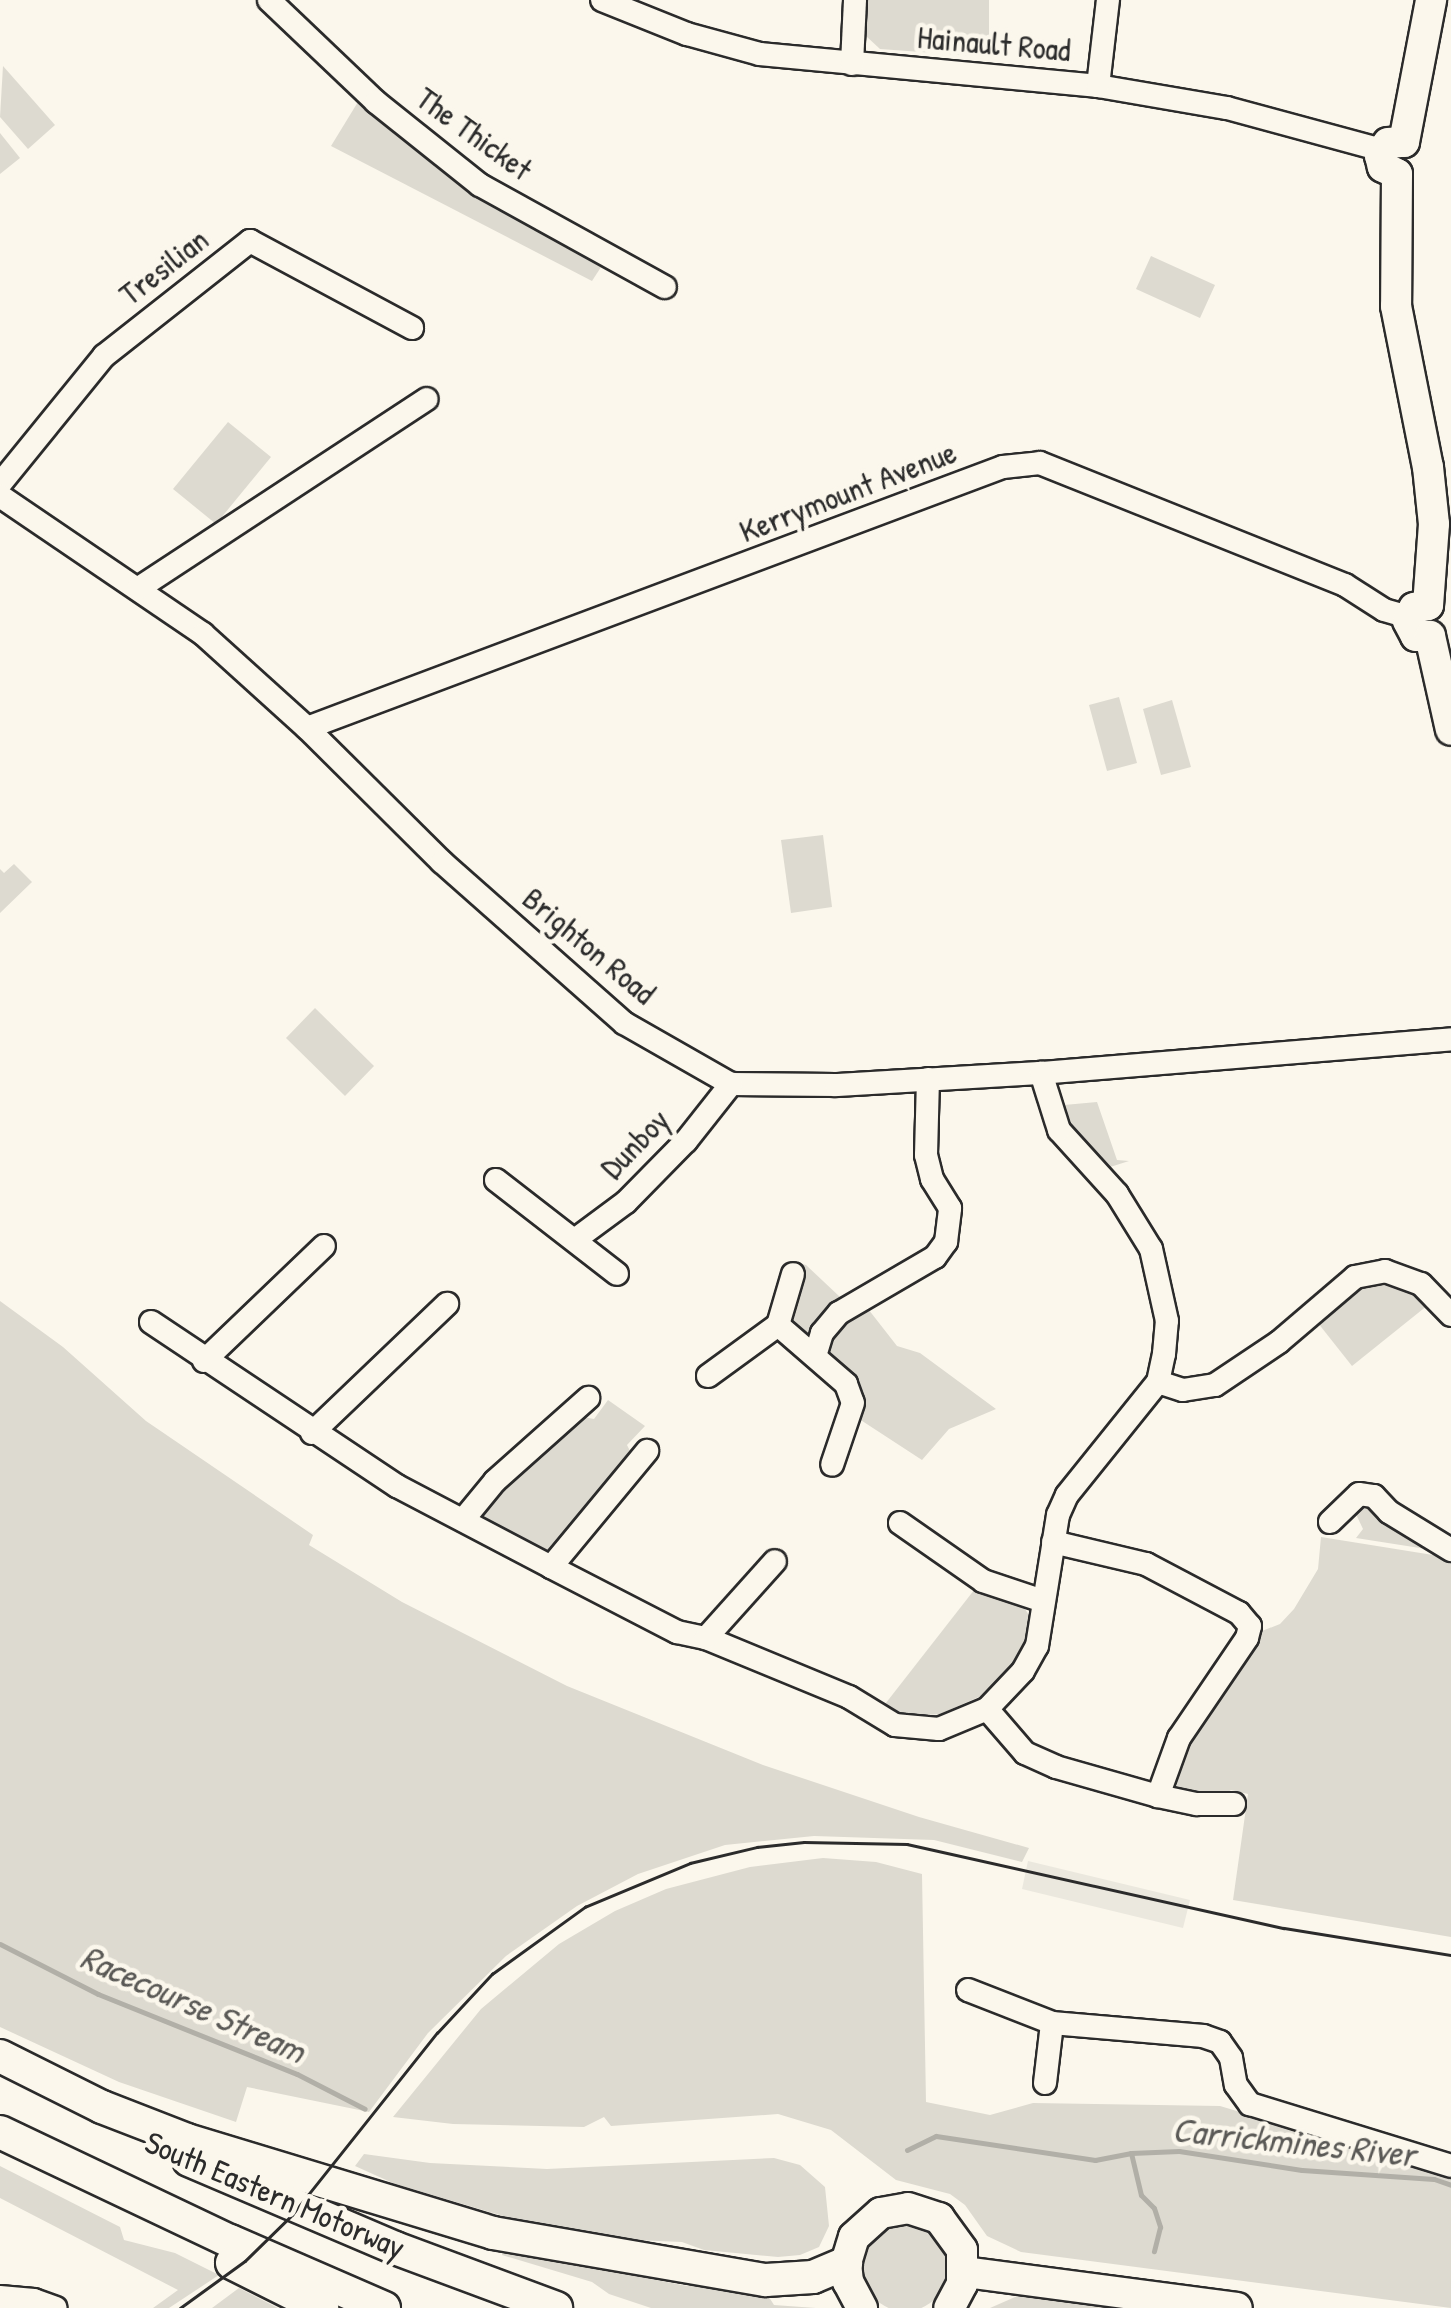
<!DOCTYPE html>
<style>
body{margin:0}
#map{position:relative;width:1451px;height:2308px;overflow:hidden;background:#fbf7ec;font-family:"Patrick Hand",sans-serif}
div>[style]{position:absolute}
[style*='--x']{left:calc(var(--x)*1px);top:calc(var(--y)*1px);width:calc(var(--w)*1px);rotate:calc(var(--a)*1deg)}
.built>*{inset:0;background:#ebe8de}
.green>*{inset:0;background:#dddad0}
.round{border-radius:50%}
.stream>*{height:5px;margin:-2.5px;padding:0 2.5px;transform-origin:2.5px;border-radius:2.5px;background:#b1afa7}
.roads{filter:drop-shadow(2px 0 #2b2b2b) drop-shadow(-2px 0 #2b2b2b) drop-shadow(0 2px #2b2b2b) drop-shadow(0 -2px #2b2b2b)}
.minor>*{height:22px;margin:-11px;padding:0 11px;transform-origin:11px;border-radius:11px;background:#fbf7ec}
.major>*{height:30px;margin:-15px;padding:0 15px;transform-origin:15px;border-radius:15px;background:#fbf7ec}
.highway>*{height:32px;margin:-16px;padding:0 16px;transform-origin:16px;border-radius:16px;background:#fbf7ec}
.tram>*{height:2.5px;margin:-1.25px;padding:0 1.25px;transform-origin:1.25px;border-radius:1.25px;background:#2b2b2b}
span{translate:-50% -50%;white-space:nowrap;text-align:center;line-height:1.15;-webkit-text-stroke:9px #fbf7ec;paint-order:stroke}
.street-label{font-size:32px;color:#2b2b2b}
.water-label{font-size:35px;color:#5a5956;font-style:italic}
</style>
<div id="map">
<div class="built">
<div style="clip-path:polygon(1028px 1861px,1190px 1900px,1183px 1928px,1022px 1889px)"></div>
</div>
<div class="green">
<div style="clip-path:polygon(864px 0,989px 0,989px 57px,880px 49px,866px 36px)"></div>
<div style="clip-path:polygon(3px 66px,55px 125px,28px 149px,0 117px)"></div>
<div style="clip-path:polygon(361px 97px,603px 264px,592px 281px,331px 146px)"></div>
<div style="clip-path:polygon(0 133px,20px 158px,0 174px)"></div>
<div style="clip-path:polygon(1151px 256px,1215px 285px,1200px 318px,1136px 289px)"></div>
<div style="clip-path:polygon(228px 422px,271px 457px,216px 524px,173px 489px)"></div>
<div style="clip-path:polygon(1119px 697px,1137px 763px,1107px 771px,1089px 705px)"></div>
<div style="clip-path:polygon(1172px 700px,1191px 767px,1161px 775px,1143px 709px)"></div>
<div style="clip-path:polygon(823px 835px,832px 907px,791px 913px,781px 840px)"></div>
<div style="clip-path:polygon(14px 864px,32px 882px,0 913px,0 869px,4px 873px)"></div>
<div style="clip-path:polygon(315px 1008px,374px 1066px,345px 1096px,286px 1038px)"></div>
<div style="clip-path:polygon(1097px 1102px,1117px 1160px,1129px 1161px,1107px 1168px,1075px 1133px,1064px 1105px)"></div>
<div style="clip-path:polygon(798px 1263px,806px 1265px,840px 1297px,805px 1335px,792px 1340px,789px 1294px,802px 1271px)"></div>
<div style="clip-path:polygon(1370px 1279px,1409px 1289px,1428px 1305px,1352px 1366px,1314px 1318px)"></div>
<div style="clip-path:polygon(0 1301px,63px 1347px,146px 1421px,313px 1535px,309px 1545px,402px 1602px,567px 1686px,763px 1765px,919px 1817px,1029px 1848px,1022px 1862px,934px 1840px,814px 1836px,725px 1845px,638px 1874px,577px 1906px,506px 1956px,428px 2033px,369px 2112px,247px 2087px,236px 2122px,119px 2082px,0 2027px)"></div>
<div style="clip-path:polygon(865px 1305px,897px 1346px,920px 1353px,996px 1409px,949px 1429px,922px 1460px,853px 1415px,818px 1344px)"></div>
<div style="clip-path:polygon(608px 1400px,645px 1426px,627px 1445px,631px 1453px,555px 1548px,547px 1554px,481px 1521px,483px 1504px,578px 1416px,594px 1419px)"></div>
<div style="clip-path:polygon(1364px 1500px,1439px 1551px,1356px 1538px,1363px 1529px,1354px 1510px)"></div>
<div style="clip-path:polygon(1321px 1537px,1433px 1555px,1451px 1562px,1451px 1937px,1233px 1900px,1248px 1794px,1231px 1790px,1220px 1797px,1183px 1793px,1174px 1782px,1185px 1739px,1235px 1666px,1262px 1631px,1280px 1624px,1294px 1609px,1318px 1569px)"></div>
<div style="clip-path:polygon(978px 1585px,1025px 1609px,1032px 1620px,1027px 1642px,1014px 1665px,981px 1696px,940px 1714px,913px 1716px,882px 1708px)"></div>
<div style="clip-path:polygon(823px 1858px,876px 1862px,922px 1874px,926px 2102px,990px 2115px,1033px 2103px,1220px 2106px,1451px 2175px,1451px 2308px,1021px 2252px,987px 2236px,965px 2205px,950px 2194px,896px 2180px,831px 2130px,778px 2114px,611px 2126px,604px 2117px,584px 2127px,453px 2124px,393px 2117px,481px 2009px,559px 1944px,615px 1911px,666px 1889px,750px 1867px)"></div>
<div style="clip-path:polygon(364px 2154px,430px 2163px,547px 2169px,774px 2158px,800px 2165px,825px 2187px,829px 2226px,819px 2247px,800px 2255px,778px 2257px,704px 2250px,682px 2242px,609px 2239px,517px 2220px,395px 2184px,355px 2166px)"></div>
<div style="clip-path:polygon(0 2166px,120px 2227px,124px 2240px,175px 2253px,219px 2275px,169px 2308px,153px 2308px,178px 2290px,0 2198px)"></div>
<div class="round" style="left:861px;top:2223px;width:88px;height:88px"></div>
<div style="clip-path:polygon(503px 2250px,687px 2286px,722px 2285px,744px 2295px,767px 2294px,774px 2305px,816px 2308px,651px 2308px,609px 2294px,592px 2282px,502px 2255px)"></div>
<div style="clip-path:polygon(239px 2288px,278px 2308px,212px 2308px)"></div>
<div style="clip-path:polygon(1022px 2294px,1143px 2308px,990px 2308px)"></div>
</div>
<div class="stream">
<div style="--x:0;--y:1944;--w:110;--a:27"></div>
<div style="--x:98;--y:1994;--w:214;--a:21.9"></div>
<div style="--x:297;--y:2074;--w:76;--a:27.2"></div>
<div style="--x:907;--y:2150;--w:32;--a:-26"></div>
<div style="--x:936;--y:2136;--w:161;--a:8.6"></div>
<div style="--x:1095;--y:2160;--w:37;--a:-11"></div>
<div style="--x:1131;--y:2153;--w:48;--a:-2.4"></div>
<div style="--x:1179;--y:2151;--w:124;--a:8.8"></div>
<div style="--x:1302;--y:2170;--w:132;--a:3.9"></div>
<div style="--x:1434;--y:2179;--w:18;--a:19"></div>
<div style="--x:1131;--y:2153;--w:43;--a:76.6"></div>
<div style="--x:1141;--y:2195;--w:18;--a:45"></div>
<div style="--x:1154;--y:2208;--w:20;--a:72"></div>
<div style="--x:1160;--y:2227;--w:25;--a:104"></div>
</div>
<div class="roads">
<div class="minor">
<div style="--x:269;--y:0;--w:148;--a:43.6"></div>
<div style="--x:376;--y:102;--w:133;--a:38.6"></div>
<div style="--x:480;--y:185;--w:211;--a:28.9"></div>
<div style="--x:602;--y:0;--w:92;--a:21.8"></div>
<div style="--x:687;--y:34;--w:76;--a:15.3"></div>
<div style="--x:760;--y:54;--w:340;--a:5.4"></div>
<div style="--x:1098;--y:86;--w:131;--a:9.7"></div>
<div style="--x:1227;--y:108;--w:161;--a:15.2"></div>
<div style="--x:852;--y:64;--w:64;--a:-87.3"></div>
<div style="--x:1098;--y:86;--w:87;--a:-83.4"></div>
<div style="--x:0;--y:484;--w:165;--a:-50.9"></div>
<div style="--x:104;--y:356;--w:186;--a:-38.2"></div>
<div style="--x:250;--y:241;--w:184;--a:28.2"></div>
<div style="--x:0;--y:496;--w:245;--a:34.2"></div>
<div style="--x:203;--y:634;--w:140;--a:42.1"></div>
<div style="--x:307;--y:728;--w:190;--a:44.8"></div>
<div style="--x:442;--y:862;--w:243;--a:41.5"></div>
<div style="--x:624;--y:1023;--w:123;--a:29.7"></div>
<div style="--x:731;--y:1084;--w:105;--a:0.5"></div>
<div style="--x:836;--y:1085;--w:205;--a:-3.4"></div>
<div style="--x:1041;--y:1073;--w:411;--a:-4.7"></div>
<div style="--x:139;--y:588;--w:344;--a:-33.3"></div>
<div style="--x:307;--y:728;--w:743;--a:-20.56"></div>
<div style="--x:1003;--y:467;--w:37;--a:-6"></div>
<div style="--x:1040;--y:463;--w:328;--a:21.8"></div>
<div style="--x:1345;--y:585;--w:46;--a:32.7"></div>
<div style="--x:1384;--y:610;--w:25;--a:16"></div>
<div style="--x:496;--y:1180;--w:153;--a:37.8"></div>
<div style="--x:576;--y:1239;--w:62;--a:-36.5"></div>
<div style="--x:626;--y:1202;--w:86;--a:-45.5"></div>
<div style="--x:686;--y:1141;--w:73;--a:-51.7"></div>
<div style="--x:151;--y:1322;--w:296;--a:33.7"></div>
<div style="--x:397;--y:1486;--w:174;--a:27.7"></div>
<div style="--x:551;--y:1567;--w:142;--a:27.3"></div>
<div style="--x:677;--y:1632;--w:30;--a:12"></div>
<div style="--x:706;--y:1638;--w:155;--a:22.4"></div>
<div style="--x:849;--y:1697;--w:54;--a:31.3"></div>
<div style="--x:895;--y:1725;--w:44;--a:5.2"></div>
<div style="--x:939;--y:1729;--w:52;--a:-22.6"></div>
<div style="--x:987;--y:1709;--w:52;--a:-46.5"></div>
<div style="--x:1023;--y:1671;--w:29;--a:-61"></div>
<div style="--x:1037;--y:1646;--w:133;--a:-80.9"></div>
<div style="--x:1058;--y:1515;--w:22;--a:-66"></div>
<div style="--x:1067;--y:1495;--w:145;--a:-51.2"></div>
<div style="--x:1158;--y:1382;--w:29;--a:-78"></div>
<div style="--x:1164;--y:1354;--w:33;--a:-85"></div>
<div style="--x:1167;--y:1321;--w:74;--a:-102.5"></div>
<div style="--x:1151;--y:1249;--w:65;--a:-121.7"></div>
<div style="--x:1117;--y:1194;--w:86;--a:-132.2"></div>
<div style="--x:1059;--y:1130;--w:60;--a:-107.5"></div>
<div style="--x:778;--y:1325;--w:90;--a:40.9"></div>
<div style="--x:846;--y:1384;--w:20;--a:70"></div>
<div style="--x:853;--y:1403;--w:65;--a:108.7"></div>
<div style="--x:815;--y:1356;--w:24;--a:-73"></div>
<div style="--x:822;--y:1333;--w:26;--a:-50"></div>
<div style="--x:839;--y:1313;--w:111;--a:-30.3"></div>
<div style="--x:935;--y:1257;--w:19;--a:-54"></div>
<div style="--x:946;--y:1242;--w:34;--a:-83"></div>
<div style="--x:950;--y:1208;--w:34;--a:-122"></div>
<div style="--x:932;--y:1179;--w:25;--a:-104"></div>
<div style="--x:926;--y:1155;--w:76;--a:-88.5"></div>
<div style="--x:204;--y:1361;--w:166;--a:-43.8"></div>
<div style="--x:708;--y:1376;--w:87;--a:-36.1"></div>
<div style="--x:778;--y:1325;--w:53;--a:-73.6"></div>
<div style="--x:1158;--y:1382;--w:26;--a:18"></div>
<div style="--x:1183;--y:1390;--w:32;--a:-9"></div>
<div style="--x:1215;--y:1385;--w:77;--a:-33.9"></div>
<div style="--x:1279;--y:1342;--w:100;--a:-40.5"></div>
<div style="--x:1355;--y:1277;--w:31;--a:-11"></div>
<div style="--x:1385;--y:1271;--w:38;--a:20"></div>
<div style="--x:1421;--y:1284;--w:43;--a:45.9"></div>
<div style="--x:312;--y:1433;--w:187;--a:-43.7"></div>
<div style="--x:463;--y:1520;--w:50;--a:-50.6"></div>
<div style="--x:495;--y:1481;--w:125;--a:-41.7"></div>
<div style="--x:1330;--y:1522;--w:40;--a:-44"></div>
<div style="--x:1359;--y:1494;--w:15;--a:8"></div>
<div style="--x:1374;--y:1496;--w:22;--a:47"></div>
<div style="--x:1389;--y:1512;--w:73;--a:31.5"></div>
<div style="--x:900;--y:1523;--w:101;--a:34.9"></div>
<div style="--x:983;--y:1581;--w:63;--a:18.4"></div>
<div style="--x:1053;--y:1542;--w:96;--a:13.3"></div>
<div style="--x:1146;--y:1564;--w:105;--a:27.8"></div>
<div style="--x:1239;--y:1613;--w:17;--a:50"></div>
<div style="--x:1250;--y:1626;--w:12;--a:104"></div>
<div style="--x:1247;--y:1638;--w:121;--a:124.2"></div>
<div style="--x:1179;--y:1738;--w:62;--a:109.9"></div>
<div style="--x:551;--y:1567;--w:151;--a:-50.4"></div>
<div style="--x:706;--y:1638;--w:103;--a:-48.1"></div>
<div style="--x:987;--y:1709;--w:58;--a:49.2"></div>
<div style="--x:1025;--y:1753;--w:34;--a:24"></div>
<div style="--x:1056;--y:1767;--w:106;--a:15.9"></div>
<div style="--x:1158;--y:1796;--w:40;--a:12"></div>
<div style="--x:1197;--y:1804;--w:37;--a:0"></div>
<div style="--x:968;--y:1990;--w:90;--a:21.4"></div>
<div style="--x:1052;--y:2023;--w:152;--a:4.9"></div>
<div style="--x:1203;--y:2036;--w:18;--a:19"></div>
<div style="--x:1220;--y:2042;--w:19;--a:55"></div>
<div style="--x:1231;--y:2058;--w:27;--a:80"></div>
<div style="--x:1236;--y:2085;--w:24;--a:54"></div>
<div style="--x:1250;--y:2104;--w:210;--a:17.1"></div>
<div style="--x:1045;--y:2083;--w:60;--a:-83.3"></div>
<div style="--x:0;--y:2297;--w:34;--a:5"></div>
<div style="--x:34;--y:2300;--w:23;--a:20"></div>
</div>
<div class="major">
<div style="--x:1404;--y:142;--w:145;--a:-79.2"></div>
<div style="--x:1397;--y:174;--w:132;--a:90.4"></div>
<div style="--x:1396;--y:306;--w:164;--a:78.8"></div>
<div style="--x:1428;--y:467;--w:57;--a:84"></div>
<div style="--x:1434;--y:524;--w:81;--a:94.2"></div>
<div style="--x:1397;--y:174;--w:16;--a:-153"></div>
<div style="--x:1383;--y:167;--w:11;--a:-105"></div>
<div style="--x:1380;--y:156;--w:15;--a:-58"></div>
<div style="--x:1388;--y:143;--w:16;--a:-4"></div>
<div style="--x:1428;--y:605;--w:14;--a:168"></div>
<div style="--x:1414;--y:608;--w:14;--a:115"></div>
<div style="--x:1408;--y:621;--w:17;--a:62"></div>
<div style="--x:1416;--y:636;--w:14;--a:0"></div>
<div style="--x:1430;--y:636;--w:96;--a:77.4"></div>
<div style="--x:965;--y:2272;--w:274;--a:7.5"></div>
<div style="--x:862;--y:2308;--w:30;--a:-118"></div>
<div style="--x:848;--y:2282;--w:19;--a:-96"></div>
<div style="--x:846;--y:2263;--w:27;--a:-73"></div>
<div style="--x:854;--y:2237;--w:36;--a:-42"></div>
<div style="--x:881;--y:2213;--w:27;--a:-10"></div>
<div style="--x:908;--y:2208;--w:33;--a:18"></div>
<div style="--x:939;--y:2218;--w:39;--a:54"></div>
<div style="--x:962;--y:2250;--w:34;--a:90"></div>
<div style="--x:962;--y:2284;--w:27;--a:118"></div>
</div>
<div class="highway">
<div style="--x:0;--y:2056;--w:114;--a:26.6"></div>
<div style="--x:102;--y:2107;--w:91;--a:21.2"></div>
<div style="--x:187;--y:2140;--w:320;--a:16.9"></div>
<div style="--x:493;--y:2233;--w:277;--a:9.8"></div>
<div style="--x:766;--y:2280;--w:47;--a:-3.7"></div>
<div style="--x:813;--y:2277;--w:36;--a:-23"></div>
<div style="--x:0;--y:2132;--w:255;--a:25.4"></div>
<div style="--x:230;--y:2241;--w:168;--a:23.5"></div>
<div style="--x:189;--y:2160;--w:224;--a:23.1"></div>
<div style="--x:395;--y:2248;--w:172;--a:20.4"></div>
<div style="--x:232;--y:2263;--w:101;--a:26.6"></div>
</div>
</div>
<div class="tram">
<div style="--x:180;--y:2308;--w:80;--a:-35.9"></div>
<div style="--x:245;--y:2261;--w:66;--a:-44.4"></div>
<div style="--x:292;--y:2215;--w:233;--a:-51.5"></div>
<div style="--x:437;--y:2033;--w:81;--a:-47"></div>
<div style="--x:492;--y:1974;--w:115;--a:-35.8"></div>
<div style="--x:585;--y:1907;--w:114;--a:-22.7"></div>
<div style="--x:690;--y:1863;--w:69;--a:-13.4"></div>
<div style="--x:757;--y:1847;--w:47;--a:-6.1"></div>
<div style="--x:804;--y:1842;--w:103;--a:1.1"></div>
<div style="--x:907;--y:1844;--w:386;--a:12.6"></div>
<div style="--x:1284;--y:1928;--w:169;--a:9.2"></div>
</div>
<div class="street-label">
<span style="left:994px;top:44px;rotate:5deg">Hainault Road</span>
<span style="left:474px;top:134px;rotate:36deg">The Thicket</span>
<span style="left:164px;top:267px;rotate:-38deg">Tresilian</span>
<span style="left:848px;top:492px;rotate:-21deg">Kerrymount Avenue</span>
<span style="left:589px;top:946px;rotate:40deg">Brighton Road</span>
<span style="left:635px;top:1144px;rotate:-46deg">Dunboy</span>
<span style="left:275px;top:2195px;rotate:23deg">South Eastern Motorway</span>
</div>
<div class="water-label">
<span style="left:193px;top:2004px;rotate:24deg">Racecourse Stream</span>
<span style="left:1294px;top:2142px;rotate:6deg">Carrickmines River</span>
</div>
</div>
